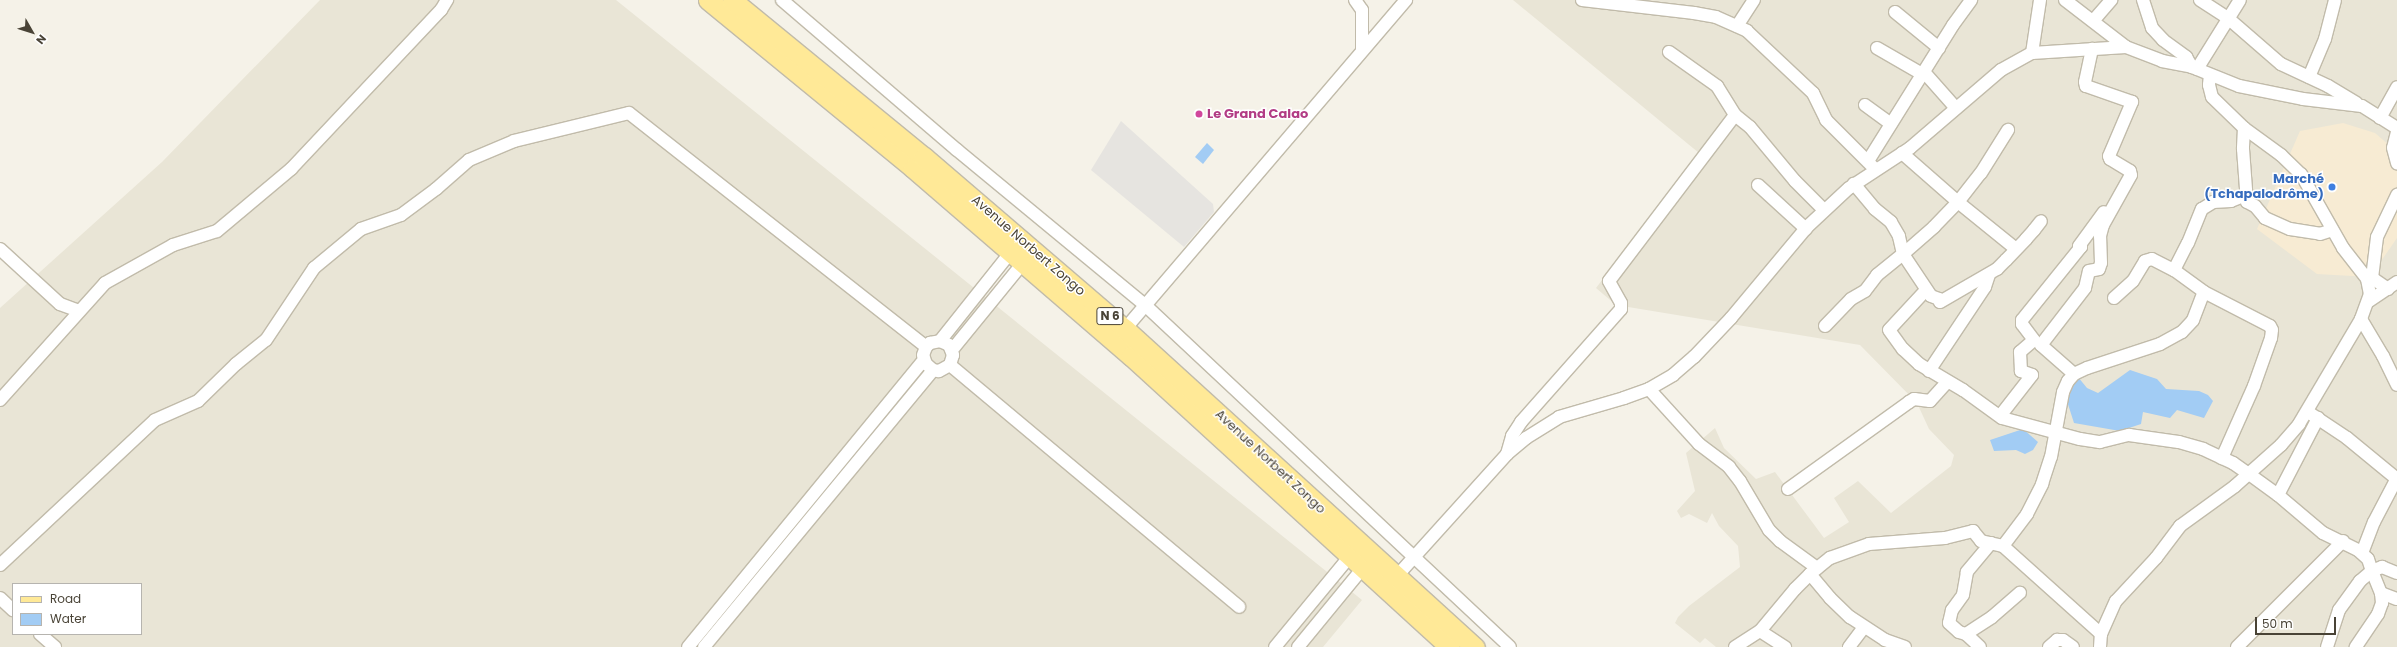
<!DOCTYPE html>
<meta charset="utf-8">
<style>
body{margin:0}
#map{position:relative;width:2397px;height:647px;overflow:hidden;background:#f5f2e8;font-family:Poppins,sans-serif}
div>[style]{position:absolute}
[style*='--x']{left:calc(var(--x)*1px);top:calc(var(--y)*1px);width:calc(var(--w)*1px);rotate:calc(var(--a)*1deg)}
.residential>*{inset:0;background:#e9e5d6}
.commercial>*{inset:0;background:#f7ebd3}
.parking>*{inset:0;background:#e6e4e0}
.water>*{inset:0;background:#a2ccf4}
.roads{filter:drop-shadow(1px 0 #c1bbaa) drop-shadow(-1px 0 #c1bbaa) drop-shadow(0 1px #c1bbaa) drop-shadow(0 -1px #c1bbaa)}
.street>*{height:12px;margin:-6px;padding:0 6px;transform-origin:6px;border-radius:6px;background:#fff}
.primary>*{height:19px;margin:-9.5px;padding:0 9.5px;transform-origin:9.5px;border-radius:9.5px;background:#ffe997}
.dots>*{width:11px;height:11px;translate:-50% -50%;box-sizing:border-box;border:2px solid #fff;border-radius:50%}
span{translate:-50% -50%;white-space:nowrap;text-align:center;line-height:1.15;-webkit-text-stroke:3px #fff;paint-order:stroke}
.shield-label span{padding:1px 3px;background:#fff;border:1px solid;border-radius:3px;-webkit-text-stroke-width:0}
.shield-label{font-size:12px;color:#494336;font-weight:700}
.hotel-label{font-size:13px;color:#b23c85;font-weight:700}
.left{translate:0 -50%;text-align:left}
.shop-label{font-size:13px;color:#366cbe;font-weight:700}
.right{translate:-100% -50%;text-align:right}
.street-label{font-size:13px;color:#494336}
.legend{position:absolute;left:12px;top:583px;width:130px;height:52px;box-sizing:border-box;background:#fff;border:1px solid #b6b4af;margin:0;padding:5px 7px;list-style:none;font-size:12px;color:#494336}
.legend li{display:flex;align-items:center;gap:8px;height:20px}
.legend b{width:20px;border:1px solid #b6b4af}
.north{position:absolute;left:12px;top:12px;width:40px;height:40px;-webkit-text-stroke:3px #fff;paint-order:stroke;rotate:129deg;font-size:11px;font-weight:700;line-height:16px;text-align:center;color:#494336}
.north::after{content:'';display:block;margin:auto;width:14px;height:18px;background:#494336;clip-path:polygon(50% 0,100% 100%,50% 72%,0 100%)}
.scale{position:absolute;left:2255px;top:617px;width:81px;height:18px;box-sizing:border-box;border:2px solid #494336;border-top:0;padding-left:5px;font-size:12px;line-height:14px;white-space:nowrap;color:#494336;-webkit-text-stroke:3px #fff;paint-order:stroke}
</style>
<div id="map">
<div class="residential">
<div style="clip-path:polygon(evenodd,320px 0,616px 0,1362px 600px,1323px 647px,0 647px,0 308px,162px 162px,320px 0,13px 584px,141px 584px,141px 634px,13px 634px,13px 584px)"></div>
<div style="clip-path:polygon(1513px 0,2397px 0,2397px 647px,1716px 647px,1705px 638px,1700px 643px,1675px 623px,1678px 617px,1689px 606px,1740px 567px,1738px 546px,1719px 526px,1712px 513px,1707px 523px,1689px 514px,1681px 518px,1677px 511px,1695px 491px,1686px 453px,1715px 428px,1724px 448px,1756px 479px,1775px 472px,1824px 538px,1849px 522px,1834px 498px,1858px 481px,1891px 513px,1951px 466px,1954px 455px,1929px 429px,1917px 403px,1860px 345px,1616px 305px,1596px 288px,1699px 153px)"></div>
</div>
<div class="commercial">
<div style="clip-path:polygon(2343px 123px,2375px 133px,2397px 152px,2397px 185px,2393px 199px,2397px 203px,2397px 238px,2370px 277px,2317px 274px,2257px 229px,2300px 131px)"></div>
</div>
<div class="parking">
<div style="clip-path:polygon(1121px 121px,1213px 204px,1214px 212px,1184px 247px,1091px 170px)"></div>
</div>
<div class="water">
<div style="clip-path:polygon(1207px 143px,1214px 150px,1203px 164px,1195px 157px)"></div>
<div style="clip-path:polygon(2130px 370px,2157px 379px,2166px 389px,2199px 391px,2208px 395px,2213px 401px,2204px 418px,2177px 410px,2170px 418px,2143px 412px,2141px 424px,2120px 431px,2074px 423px,2066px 398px,2073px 379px,2078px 377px,2087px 388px,2098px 393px)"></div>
<div style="clip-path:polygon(2023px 429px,2038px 442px,2033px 450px,2025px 454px,2016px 450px,1994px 451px,1990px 440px)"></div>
</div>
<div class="roads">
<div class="street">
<div style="--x:782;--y:0;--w:230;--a:40.6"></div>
<div style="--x:957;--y:150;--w:244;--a:39.5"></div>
<div style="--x:1145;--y:305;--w:500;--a:43.14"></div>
<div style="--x:1355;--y:0;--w:12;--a:55"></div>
<div style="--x:1362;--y:10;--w:39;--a:90"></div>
<div style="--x:1582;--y:0;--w:113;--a:6.6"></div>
<div style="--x:1694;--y:13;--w:22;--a:10"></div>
<div style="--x:1716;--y:17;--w:34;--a:24"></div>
<div style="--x:1747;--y:31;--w:91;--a:43.2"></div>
<div style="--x:1813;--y:93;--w:30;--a:64"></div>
<div style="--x:1826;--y:120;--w:69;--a:45"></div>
<div style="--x:2065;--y:0;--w:77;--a:37.6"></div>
<div style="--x:2143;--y:0;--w:29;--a:72"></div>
<div style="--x:2152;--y:28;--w:16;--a:47"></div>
<div style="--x:2163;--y:40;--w:29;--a:36"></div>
<div style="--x:2186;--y:57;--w:12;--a:59"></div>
<div style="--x:2200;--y:0;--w:35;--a:33"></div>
<div style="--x:2229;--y:19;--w:69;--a:40.9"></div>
<div style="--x:2281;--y:64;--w:52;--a:25.1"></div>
<div style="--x:2328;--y:86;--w:33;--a:31"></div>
<div style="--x:1895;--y:12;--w:57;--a:39.3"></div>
<div style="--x:2093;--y:21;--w:28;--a:-49"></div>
<div style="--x:1737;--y:26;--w:31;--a:-57"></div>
<div style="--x:1877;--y:48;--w:52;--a:30"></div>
<div style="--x:1669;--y:52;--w:59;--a:35.3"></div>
<div style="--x:1717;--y:86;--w:34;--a:58"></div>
<div style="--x:1735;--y:115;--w:19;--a:39"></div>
<div style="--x:1750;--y:127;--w:70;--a:50.2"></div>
<div style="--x:1795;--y:181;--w:41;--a:45"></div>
<div style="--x:2032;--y:53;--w:54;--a:-81.4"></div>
<div style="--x:2197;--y:69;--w:81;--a:-58.1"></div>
<div style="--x:1924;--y:72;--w:48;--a:48.4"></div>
<div style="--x:2210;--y:75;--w:10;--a:96"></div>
<div style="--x:2209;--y:85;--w:12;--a:76"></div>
<div style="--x:2212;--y:97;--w:45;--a:44.1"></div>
<div style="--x:2244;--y:128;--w:46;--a:36.1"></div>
<div style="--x:2281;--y:155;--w:28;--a:44"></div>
<div style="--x:2301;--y:174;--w:85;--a:60.4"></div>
<div style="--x:2343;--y:248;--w:39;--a:52"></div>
<div style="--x:2367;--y:279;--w:15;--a:79"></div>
<div style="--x:2370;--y:294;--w:27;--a:110"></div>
<div style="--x:2361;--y:319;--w:43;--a:59.3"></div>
<div style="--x:2383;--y:356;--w:32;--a:64"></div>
<div style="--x:2309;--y:77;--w:41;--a:-67.2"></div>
<div style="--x:2325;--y:39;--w:40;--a:-75.6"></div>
<div style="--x:1865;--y:105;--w:32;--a:36"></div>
<div style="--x:2380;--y:118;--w:35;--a:-61"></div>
<div style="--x:2244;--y:128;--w:21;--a:93"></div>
<div style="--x:2243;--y:149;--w:53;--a:85.7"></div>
<div style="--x:2247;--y:202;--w:9;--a:27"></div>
<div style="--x:2255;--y:206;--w:16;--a:50"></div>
<div style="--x:2265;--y:218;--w:27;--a:24"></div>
<div style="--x:2290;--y:229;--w:30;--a:9"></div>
<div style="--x:2320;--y:234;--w:13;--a:-18"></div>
<div style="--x:2397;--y:132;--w:16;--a:104"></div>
<div style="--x:2393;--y:148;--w:16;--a:75"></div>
<div style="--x:1902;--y:153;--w:74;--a:41.2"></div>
<div style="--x:1958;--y:202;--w:37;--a:-52"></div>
<div style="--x:1981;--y:173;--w:51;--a:-57.9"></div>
<div style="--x:1868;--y:161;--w:160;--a:-58"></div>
<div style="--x:1953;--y:25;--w:31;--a:-54"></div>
<div style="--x:1758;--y:185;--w:65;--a:42.5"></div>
<div style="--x:0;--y:249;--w:81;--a:42.5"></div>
<div style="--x:60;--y:304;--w:20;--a:20"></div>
<div style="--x:2016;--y:249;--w:75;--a:-141"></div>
<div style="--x:1958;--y:202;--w:35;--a:134"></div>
<div style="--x:1934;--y:227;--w:41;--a:138.9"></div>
<div style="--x:1903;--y:254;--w:50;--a:56.3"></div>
<div style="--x:1931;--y:296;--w:9;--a:21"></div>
<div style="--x:1939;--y:299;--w:3;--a:72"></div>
<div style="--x:1940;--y:302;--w:66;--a:-30.1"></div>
<div style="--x:1997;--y:269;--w:13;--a:-45"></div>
<div style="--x:2006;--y:260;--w:29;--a:-46"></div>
<div style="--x:2026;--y:239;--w:12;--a:-48"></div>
<div style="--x:2034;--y:230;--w:11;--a:-52"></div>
<div style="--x:2174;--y:270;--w:30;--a:-63"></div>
<div style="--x:2188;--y:243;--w:37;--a:-68"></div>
<div style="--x:2202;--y:209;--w:13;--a:-32"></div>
<div style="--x:2213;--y:202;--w:18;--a:-3"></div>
<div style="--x:2231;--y:201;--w:16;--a:-22"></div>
<div style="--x:2388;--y:289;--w:19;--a:-145"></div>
<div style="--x:2372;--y:278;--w:41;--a:-83"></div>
<div style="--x:2377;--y:237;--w:47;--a:-64.5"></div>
<div style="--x:1926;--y:290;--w:54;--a:132.8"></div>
<div style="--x:1889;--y:330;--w:24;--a:54"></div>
<div style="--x:1903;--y:349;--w:22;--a:43"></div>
<div style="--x:1919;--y:364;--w:51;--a:30.6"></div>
<div style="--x:1963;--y:390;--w:48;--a:35.7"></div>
<div style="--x:2002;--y:418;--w:81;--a:15.1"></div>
<div style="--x:2080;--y:439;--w:20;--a:9"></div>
<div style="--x:2100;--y:442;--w:30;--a:-14"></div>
<div style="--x:2129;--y:435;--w:50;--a:8"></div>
<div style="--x:2179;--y:442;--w:25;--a:16"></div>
<div style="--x:2203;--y:449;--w:33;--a:25"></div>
<div style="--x:2233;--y:463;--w:19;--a:35"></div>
<div style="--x:2249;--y:474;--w:36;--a:36"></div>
<div style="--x:2278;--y:495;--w:59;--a:40.2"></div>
<div style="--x:2323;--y:533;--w:39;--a:26"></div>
<div style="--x:2358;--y:550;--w:13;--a:42"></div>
<div style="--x:2368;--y:559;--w:13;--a:72"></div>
<div style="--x:2372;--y:571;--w:11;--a:-22"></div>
<div style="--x:2382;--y:567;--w:16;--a:22"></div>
<div style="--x:2114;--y:298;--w:25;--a:-42"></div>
<div style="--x:2133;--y:281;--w:23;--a:-59"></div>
<div style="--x:2145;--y:261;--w:7;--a:-16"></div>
<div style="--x:2152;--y:259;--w:25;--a:27"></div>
<div style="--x:2174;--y:270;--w:37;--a:36"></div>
<div style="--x:2369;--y:301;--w:34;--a:-34"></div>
<div style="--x:1825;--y:326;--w:37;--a:-46"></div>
<div style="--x:1851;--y:299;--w:16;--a:-30"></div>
<div style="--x:1865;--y:291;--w:20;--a:-53"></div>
<div style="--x:1877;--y:275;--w:33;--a:-39"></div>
<div style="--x:1903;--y:254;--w:18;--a:-103"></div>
<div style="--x:1899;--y:236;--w:16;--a:-120"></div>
<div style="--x:1891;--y:222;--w:21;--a:-141"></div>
<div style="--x:1875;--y:209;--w:33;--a:-130"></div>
<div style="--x:1125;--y:329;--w:433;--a:-49.5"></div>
<div style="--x:940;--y:341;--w:10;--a:24"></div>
<div style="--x:949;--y:345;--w:11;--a:68"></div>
<div style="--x:953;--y:355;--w:10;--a:107"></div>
<div style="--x:950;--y:365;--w:13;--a:151"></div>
<div style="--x:939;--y:371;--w:6;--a:-171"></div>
<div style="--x:933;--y:370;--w:9;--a:-139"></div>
<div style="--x:926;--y:364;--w:9;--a:-108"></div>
<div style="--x:923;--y:355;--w:9;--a:-69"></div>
<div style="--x:926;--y:347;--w:6;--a:-45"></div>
<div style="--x:930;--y:343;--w:10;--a:-11"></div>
<div style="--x:940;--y:341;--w:119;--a:-51.5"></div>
<div style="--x:952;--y:350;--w:119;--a:-50.8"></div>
<div style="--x:950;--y:365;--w:377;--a:39.9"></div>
<div style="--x:1929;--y:371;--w:101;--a:-56.3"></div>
<div style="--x:1985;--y:287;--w:13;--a:-72"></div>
<div style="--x:2074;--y:374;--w:44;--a:-138.7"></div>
<div style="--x:2041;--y:345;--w:72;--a:-52.3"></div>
<div style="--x:2085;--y:288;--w:17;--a:-77"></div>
<div style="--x:2089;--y:271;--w:10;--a:-11"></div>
<div style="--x:2099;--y:269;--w:6;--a:-72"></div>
<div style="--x:2101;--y:263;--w:27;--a:-92"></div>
<div style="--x:2100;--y:236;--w:11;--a:-75"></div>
<div style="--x:2103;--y:225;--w:57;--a:-60.8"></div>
<div style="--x:2131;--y:175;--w:4;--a:-104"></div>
<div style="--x:2130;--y:171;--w:23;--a:-149"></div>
<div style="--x:2110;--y:159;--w:3;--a:-108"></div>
<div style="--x:2109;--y:156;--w:59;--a:-66.9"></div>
<div style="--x:2132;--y:102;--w:49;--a:-160.8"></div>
<div style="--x:2086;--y:86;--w:4;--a:-104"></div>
<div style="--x:2085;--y:82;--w:34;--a:-78"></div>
<div style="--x:1649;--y:389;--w:74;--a:47.7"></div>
<div style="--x:1699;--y:444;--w:38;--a:37"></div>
<div style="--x:1729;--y:467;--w:18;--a:52"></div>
<div style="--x:1740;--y:481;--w:57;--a:59.4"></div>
<div style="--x:1769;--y:530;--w:16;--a:45"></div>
<div style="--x:1780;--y:541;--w:46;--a:36.1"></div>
<div style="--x:0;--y:400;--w:157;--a:-48.1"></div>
<div style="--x:105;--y:283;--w:78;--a:-29.2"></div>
<div style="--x:173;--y:245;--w:46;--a:-17.7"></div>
<div style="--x:217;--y:231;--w:97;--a:-40"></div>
<div style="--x:291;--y:169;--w:219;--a:-46.7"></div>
<div style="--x:441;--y:10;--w:12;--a:-59"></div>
<div style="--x:2308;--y:412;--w:47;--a:33.7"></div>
<div style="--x:2347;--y:438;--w:65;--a:39.4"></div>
<div style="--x:2000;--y:416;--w:52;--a:-52"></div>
<div style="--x:2032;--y:375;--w:12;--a:-160"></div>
<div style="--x:2021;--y:371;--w:19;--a:-93"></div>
<div style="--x:2020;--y:352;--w:18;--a:-41"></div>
<div style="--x:2034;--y:340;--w:20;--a:-127"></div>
<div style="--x:2022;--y:324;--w:4;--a:-90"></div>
<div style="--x:2022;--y:320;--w:94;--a:-51.1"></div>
<div style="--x:2081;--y:247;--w:2;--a:-153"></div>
<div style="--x:2079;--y:246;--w:42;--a:-53.7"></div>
<div style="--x:1507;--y:454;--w:19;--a:-74"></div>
<div style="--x:1512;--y:436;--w:17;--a:-57"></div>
<div style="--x:1521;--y:422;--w:151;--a:-48.5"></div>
<div style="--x:1621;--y:309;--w:6;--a:-90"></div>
<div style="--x:1621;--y:303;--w:25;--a:-119"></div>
<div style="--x:1609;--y:281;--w:208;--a:-52.8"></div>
<div style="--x:1788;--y:489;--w:149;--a:-35.7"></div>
<div style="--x:1909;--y:402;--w:6;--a:-31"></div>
<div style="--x:1914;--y:399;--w:16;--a:7"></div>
<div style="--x:1930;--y:401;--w:25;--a:-48"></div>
<div style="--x:2278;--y:495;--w:87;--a:-62.5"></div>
<div style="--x:1991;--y:543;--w:38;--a:130"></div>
<div style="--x:1967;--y:572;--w:23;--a:100"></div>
<div style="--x:1963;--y:595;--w:19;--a:126"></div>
<div style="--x:1952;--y:610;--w:13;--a:103"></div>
<div style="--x:1949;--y:623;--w:13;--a:42"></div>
<div style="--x:1959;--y:632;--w:7;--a:16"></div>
<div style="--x:1966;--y:634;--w:31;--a:-33"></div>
<div style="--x:1992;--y:617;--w:37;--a:-41"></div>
<div style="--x:2003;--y:546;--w:40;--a:-53"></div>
<div style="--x:2027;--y:514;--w:34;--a:-63"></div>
<div style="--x:2042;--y:484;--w:28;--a:-72"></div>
<div style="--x:2051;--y:457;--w:66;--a:-79.5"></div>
<div style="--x:2063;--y:392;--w:12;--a:-66"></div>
<div style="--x:2068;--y:381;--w:9;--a:-49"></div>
<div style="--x:2074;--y:374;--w:14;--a:-25"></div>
<div style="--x:2087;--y:368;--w:77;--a:-18.2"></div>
<div style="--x:2160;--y:344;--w:25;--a:-29"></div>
<div style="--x:2182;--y:332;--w:16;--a:-47"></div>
<div style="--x:2193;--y:320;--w:30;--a:-69"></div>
<div style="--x:2204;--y:292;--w:74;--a:27.3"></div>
<div style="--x:2270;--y:326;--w:4;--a:63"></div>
<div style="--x:2272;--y:330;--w:8;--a:97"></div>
<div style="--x:2271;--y:338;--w:51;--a:109.5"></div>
<div style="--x:2254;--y:386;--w:79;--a:114"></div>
<div style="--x:2362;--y:553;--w:33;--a:-69"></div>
<div style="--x:2374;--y:522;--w:50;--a:-62.4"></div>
<div style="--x:0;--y:565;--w:212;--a:-43.1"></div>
<div style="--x:155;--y:420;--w:47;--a:-23.8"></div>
<div style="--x:198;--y:401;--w:53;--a:-44.2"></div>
<div style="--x:236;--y:364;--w:38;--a:-39"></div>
<div style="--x:266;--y:340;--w:87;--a:-56.3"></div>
<div style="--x:314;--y:268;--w:61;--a:-39.7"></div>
<div style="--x:361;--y:229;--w:42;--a:-19.3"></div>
<div style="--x:401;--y:215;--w:44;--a:-36.6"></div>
<div style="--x:436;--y:189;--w:44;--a:-41.3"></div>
<div style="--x:469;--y:160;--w:49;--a:-22.9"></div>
<div style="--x:514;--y:141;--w:118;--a:-13.7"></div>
<div style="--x:629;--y:113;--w:378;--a:38.2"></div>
<div style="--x:1810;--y:574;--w:31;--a:50"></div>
<div style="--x:1830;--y:598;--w:28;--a:44"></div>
<div style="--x:1850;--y:617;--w:42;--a:33.3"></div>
<div style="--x:1885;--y:640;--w:21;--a:19"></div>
<div style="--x:1396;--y:577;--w:166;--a:-47.9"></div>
<div style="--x:1507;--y:454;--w:25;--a:-40"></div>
<div style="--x:1526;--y:438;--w:39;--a:-32"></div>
<div style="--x:1559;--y:417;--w:68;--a:-16.3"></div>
<div style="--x:1624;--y:398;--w:27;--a:-20"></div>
<div style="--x:1649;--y:389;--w:28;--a:-30"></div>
<div style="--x:1673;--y:375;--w:28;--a:-41"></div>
<div style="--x:1694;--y:357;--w:54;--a:-46.5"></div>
<div style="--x:1731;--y:318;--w:119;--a:-50.1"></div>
<div style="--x:1807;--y:227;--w:57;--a:-42.9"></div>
<div style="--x:1849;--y:188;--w:73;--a:-33.3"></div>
<div style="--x:1910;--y:148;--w:120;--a:-40.6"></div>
<div style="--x:2001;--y:70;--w:35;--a:-29"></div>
<div style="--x:2032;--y:53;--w:94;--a:-3.7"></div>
<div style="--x:2126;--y:47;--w:39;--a:21"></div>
<div style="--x:2162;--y:61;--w:31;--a:11"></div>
<div style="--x:2192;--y:67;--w:51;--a:22"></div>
<div style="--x:2239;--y:86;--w:65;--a:11.5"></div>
<div style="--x:2303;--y:99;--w:59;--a:6.8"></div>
<div style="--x:2362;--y:106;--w:41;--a:32.2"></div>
<div style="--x:2381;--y:593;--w:17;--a:21"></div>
<div style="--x:0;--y:598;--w:18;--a:43"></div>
<div style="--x:1760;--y:631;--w:30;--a:33"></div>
<div style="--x:40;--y:634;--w:20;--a:41"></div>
<div style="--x:1966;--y:634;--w:19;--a:43"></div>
<div style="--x:688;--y:647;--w:372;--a:-50.6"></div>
<div style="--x:704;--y:647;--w:359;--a:-50.4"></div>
<div style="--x:1275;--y:647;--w:124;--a:-50.5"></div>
<div style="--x:1298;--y:647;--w:109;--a:-50.6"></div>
<div style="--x:1735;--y:647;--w:30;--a:-33"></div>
<div style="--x:1760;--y:631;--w:55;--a:-50.2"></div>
<div style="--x:1795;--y:589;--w:21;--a:-45"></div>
<div style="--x:1810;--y:574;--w:26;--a:-39"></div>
<div style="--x:1830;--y:558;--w:41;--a:-19.7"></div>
<div style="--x:1869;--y:544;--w:76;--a:-4.5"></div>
<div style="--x:1945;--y:538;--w:29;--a:-14"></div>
<div style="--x:1973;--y:531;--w:13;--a:51"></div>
<div style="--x:1981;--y:541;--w:23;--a:13"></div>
<div style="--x:2003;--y:546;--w:132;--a:41.9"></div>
<div style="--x:1849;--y:647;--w:25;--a:-53"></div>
<div style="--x:2049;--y:647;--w:11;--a:-41"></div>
<div style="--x:2057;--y:640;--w:6;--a:0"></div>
<div style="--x:2063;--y:640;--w:12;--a:35"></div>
<div style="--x:2100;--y:647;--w:13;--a:-86"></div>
<div style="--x:2101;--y:634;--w:36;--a:-66"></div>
<div style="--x:2116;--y:601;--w:59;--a:-47.1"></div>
<div style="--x:2156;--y:558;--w:40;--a:-53"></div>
<div style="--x:2180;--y:526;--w:68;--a:-36"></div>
<div style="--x:2235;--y:486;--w:62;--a:-41.7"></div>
<div style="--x:2281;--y:445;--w:28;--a:-49"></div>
<div style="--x:2299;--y:424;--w:122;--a:-59.4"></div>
<div style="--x:2237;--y:647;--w:150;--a:-45"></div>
<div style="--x:2327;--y:647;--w:39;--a:-72"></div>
<div style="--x:2339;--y:610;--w:36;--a:-54"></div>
<div style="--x:2360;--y:581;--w:16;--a:-40"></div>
<div style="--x:2372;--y:571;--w:24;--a:68"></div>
<div style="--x:2381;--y:593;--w:10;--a:84"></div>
<div style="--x:2382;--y:603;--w:12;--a:110"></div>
<div style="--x:2378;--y:614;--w:40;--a:124"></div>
</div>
<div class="primary">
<div style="--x:708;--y:0;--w:265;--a:39.3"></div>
<div style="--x:913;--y:168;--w:288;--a:40.8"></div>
<div style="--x:1131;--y:356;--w:432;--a:42.4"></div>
<div style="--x:732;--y:0;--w:248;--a:39.3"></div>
<div style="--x:924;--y:157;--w:265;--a:40.6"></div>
<div style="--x:1125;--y:329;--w:473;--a:42.3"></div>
</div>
</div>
<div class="dots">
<div style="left:1199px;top:114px;background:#d1479c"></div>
<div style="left:2332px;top:187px;background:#3f7fe0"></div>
</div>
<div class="shield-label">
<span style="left:1110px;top:316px">N 6</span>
</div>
<div class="hotel-label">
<span class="left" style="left:1207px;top:114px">Le Grand Calao</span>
</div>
<div class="shop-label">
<span class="right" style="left:2324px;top:187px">Marché<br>(Tchapalodrôme)</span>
</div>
<div class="street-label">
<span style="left:1028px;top:246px;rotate:41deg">Avenue Norbert Zongo</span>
<span style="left:1270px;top:462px;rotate:43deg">Avenue Norbert Zongo</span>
</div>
<ul class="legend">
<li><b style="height:5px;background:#ffe997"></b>Road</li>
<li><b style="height:11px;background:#a2ccf4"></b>Water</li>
</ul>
<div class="north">N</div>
<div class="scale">50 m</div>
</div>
